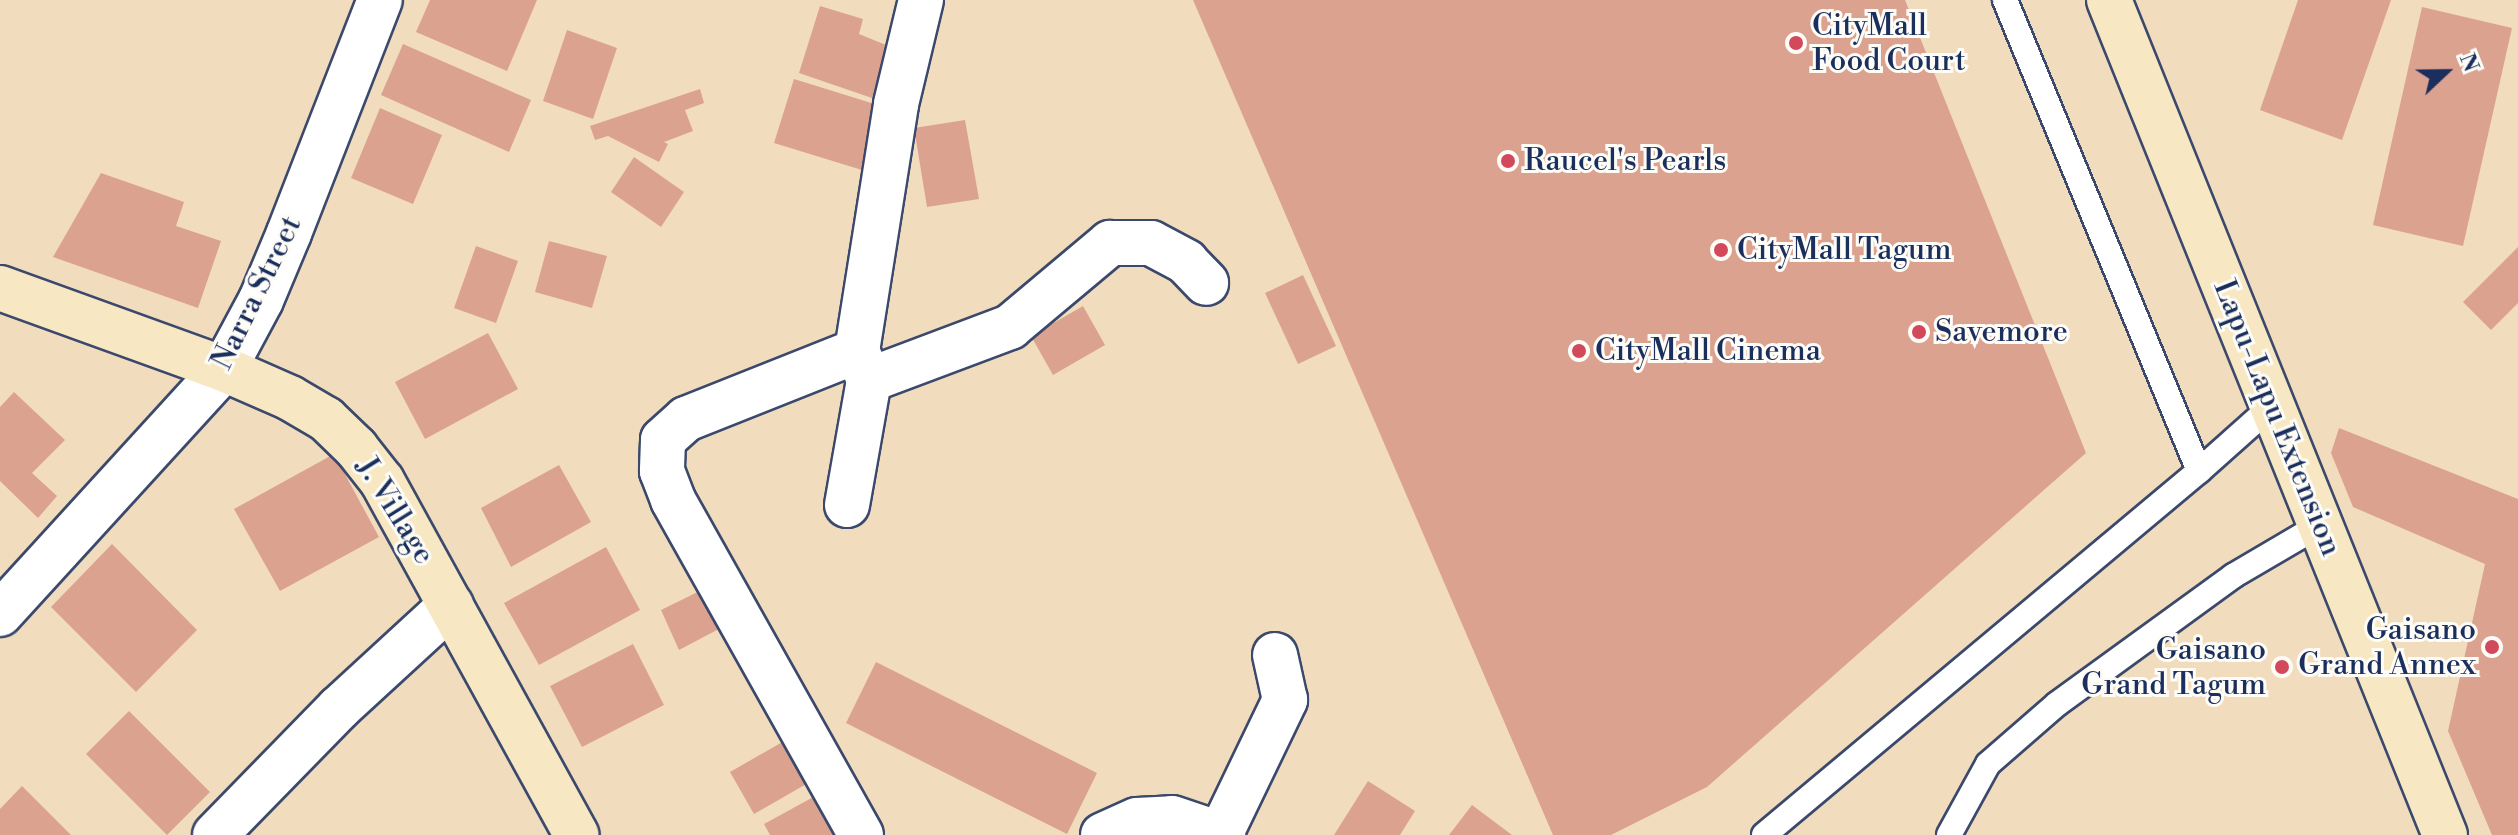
<!DOCTYPE html>
<style>
body{margin:0}
#map{position:relative;width:2518px;height:835px;overflow:hidden;background:#f2dcbe;font-family:"Libre Bodoni",serif}
div>[style]{position:absolute}
[style*='--x']{left:calc(var(--x)*1px);top:calc(var(--y)*1px);width:calc(var(--w)*1px);rotate:calc(var(--a)*1deg)}
.building>*{inset:0;background:#dca290}
.roads{filter:drop-shadow(2px 0 #3b496c) drop-shadow(-2px 0 #3b496c) drop-shadow(0 2px #3b496c) drop-shadow(0 -2px #3b496c)}
.lane>*{height:24px;margin:-12px;padding:0 12px;transform-origin:12px;border-radius:12px;background:#fff}
.street>*{height:44px;margin:-22px;padding:0 22px;transform-origin:22px;border-radius:22px;background:#fff}
.secondary>*{height:44px;margin:-22px;padding:0 22px;transform-origin:22px;border-radius:22px;background:#f7e8c3}
.dots>*{width:22px;height:22px;translate:-50% -50%;box-sizing:border-box;border:4px solid #fdfcf7;border-radius:50%}
span{translate:-50% -50%;white-space:nowrap;text-align:center;line-height:1.15;-webkit-text-stroke:6px #fdfcf7;paint-order:stroke}
.poi-label{font-size:30px;color:#1b2f5e}
.left{translate:0 -50%;text-align:left}
.right{translate:-100% -50%;text-align:right}
.street-label{font-size:30px;color:#1b2f5e}
.north{position:absolute;left:2406px;top:32px;width:80px;height:80px;-webkit-text-stroke:6px #fdfcf7;paint-order:stroke;rotate:68deg;font-size:22px;font-weight:700;line-height:32px;text-align:center;color:#1b2f5e}
.north::after{content:'';display:block;margin:auto;width:28px;height:36px;background:#1b2f5e;clip-path:polygon(50% 0,100% 100%,50% 72%,0 100%)}
</style>
<div id="map">
<div class="building">
<div style="clip-path:polygon(430px 0,537px 0,507px 71px,416px 32px)"></div>
<div style="clip-path:polygon(1193px 0,1905px 0,2086px 453px,1707px 787px,1611px 835px,1553px 835px)"></div>
<div style="clip-path:polygon(2298px 0,2391px 0,2342px 140px,2260px 110px)"></div>
<div style="clip-path:polygon(820px 6px,863px 19px,859px 34px,891px 47px,872px 98px,799px 73px)"></div>
<div style="clip-path:polygon(2422px 7px,2512px 28px,2463px 246px,2373px 225px)"></div>
<div style="clip-path:polygon(567px 30px,617px 48px,593px 119px,543px 101px)"></div>
<div style="clip-path:polygon(403px 44px,531px 100px,509px 152px,381px 95px)"></div>
<div style="clip-path:polygon(794px 79px,881px 106px,862px 170px,774px 143px)"></div>
<div style="clip-path:polygon(700px 89px,704px 103px,685px 110px,693px 131px,664px 142px,668px 144px,659px 162px,608px 136px,595px 140px,590px 126px)"></div>
<div style="clip-path:polygon(380px 108px,442px 135px,413px 204px,351px 178px)"></div>
<div style="clip-path:polygon(965px 120px,979px 199px,927px 207px,914px 128px)"></div>
<div style="clip-path:polygon(634px 157px,684px 192px,661px 227px,611px 192px)"></div>
<div style="clip-path:polygon(101px 173px,184px 202px,176px 226px,221px 241px,198px 308px,53px 257px)"></div>
<div style="clip-path:polygon(549px 241px,607px 256px,592px 308px,535px 292px)"></div>
<div style="clip-path:polygon(476px 246px,518px 261px,496px 323px,454px 308px)"></div>
<div style="clip-path:polygon(2518px 247px,2518px 303px,2491px 330px,2463px 302px)"></div>
<div style="clip-path:polygon(1303px 275px,1336px 346px,1298px 364px,1265px 293px)"></div>
<div style="clip-path:polygon(1083px 306px,1105px 345px,1053px 375px,1031px 336px)"></div>
<div style="clip-path:polygon(488px 333px,518px 389px,425px 439px,395px 382px)"></div>
<div style="clip-path:polygon(14px 392px,65px 440px,32px 473px,57px 496px,38px 518px,0 481px,0 407px)"></div>
<div style="clip-path:polygon(2339px 428px,2518px 499px,2518px 835px,2492px 835px,2448px 731px,2485px 564px,2353px 507px,2331px 453px)"></div>
<div style="clip-path:polygon(334px 454px,379px 537px,280px 591px,234px 509px)"></div>
<div style="clip-path:polygon(559px 465px,591px 522px,511px 567px,481px 508px)"></div>
<div style="clip-path:polygon(112px 544px,197px 630px,136px 692px,51px 607px)"></div>
<div style="clip-path:polygon(606px 547px,640px 610px,539px 665px,504px 603px)"></div>
<div style="clip-path:polygon(716px 583px,734px 621px,679px 650px,661px 610px)"></div>
<div style="clip-path:polygon(633px 644px,664px 705px,582px 747px,550px 686px)"></div>
<div style="clip-path:polygon(876px 662px,1097px 773px,1067px 834px,846px 723px)"></div>
<div style="clip-path:polygon(129px 711px,210px 792px,167px 835px,86px 754px)"></div>
<div style="clip-path:polygon(798px 733px,822px 775px,754px 814px,730px 772px)"></div>
<div style="clip-path:polygon(1368px 781px,1415px 811px,1400px 835px,1334px 835px)"></div>
<div style="clip-path:polygon(22px 786px,71px 835px,0 835px,0 809px)"></div>
<div style="clip-path:polygon(828px 789px,853px 835px,770px 835px,764px 824px)"></div>
<div style="clip-path:polygon(1472px 805px,1512px 835px,1449px 835px)"></div>
</div>
<div class="roads">
<div class="lane">
<div style="--x:2005;--y:0;--w:509;--a:67.61"></div>
<div style="--x:2199;--y:471;--w:98;--a:-41.7"></div>
<div style="--x:1764;--y:835;--w:567;--a:-39.92"></div>
<div style="--x:1949;--y:835;--w:81;--a:-61.2"></div>
<div style="--x:1988;--y:764;--w:91;--a:-41"></div>
<div style="--x:2057;--y:704;--w:218;--a:-36"></div>
<div style="--x:2233;--y:576;--w:101;--a:-30.4"></div>
</div>
<div class="street">
<div style="--x:857;--y:351;--w:250;--a:-81"></div>
<div style="--x:896;--y:104;--w:107;--a:-76.5"></div>
<div style="--x:869;--y:380;--w:151;--a:-20.6"></div>
<div style="--x:1010;--y:327;--w:131;--a:-40"></div>
<div style="--x:1110;--y:243;--w:41;--a:0"></div>
<div style="--x:1151;--y:243;--w:40;--a:28"></div>
<div style="--x:1186;--y:262;--w:29;--a:46"></div>
<div style="--x:847;--y:505;--w:127;--a:-80"></div>
<div style="--x:869;--y:380;--w:31;--a:-112"></div>
<div style="--x:857;--y:351;--w:184;--a:158.3"></div>
<div style="--x:686;--y:419;--w:31;--a:138"></div>
<div style="--x:663;--y:440;--w:31;--a:92"></div>
<div style="--x:662;--y:471;--w:31;--a:69"></div>
<div style="--x:673;--y:500;--w:384;--a:60.7"></div>
<div style="--x:0;--y:614;--w:332;--a:-47.6"></div>
<div style="--x:224;--y:369;--w:78;--a:-61.8"></div>
<div style="--x:261;--y:300;--w:73;--a:-67.3"></div>
<div style="--x:289;--y:233;--w:250;--a:-68.7"></div>
<div style="--x:1221;--y:833;--w:148;--a:-64.3"></div>
<div style="--x:1285;--y:700;--w:46;--a:-102.5"></div>
<div style="--x:215;--y:835;--w:177;--a:-45.7"></div>
<div style="--x:339;--y:708;--w:152;--a:-42.6"></div>
<div style="--x:1103;--y:835;--w:37;--a:-24"></div>
<div style="--x:1137;--y:820;--w:35;--a:-3"></div>
<div style="--x:1172;--y:818;--w:54;--a:18.4"></div>
</div>
<div class="secondary">
<div style="--x:2109;--y:0;--w:900;--a:68.08"></div>
<div style="--x:0;--y:288;--w:238;--a:19.9"></div>
<div style="--x:224;--y:369;--w:72;--a:23.7"></div>
<div style="--x:290;--y:398;--w:42;--a:30.3"></div>
<div style="--x:326;--y:419;--w:42;--a:44"></div>
<div style="--x:356;--y:448;--w:42;--a:51.8"></div>
<div style="--x:382;--y:481;--w:404;--a:61.2"></div>
</div>
</div>
<div class="dots">
<div style="left:1796px;top:43px;background:#d1495b"></div>
<div style="left:1508px;top:161px;background:#d1495b"></div>
<div style="left:1721px;top:250px;background:#d1495b"></div>
<div style="left:1919px;top:332px;background:#d1495b"></div>
<div style="left:1579px;top:351px;background:#d1495b"></div>
<div style="left:2492px;top:647px;background:#d1495b"></div>
<div style="left:2282px;top:667px;background:#d1495b"></div>
</div>
<div class="poi-label">
<span class="left" style="left:1812px;top:43px">CityMall<br>Food Court</span>
<span class="left" style="left:1524px;top:161px">Raucel's Pearls</span>
<span class="left" style="left:1737px;top:250px">CityMall Tagum</span>
<span class="left" style="left:1935px;top:332px">Savemore</span>
<span class="left" style="left:1595px;top:351px">CityMall Cinema</span>
<span class="right" style="left:2476px;top:647px">Gaisano<br>Grand Annex</span>
<span class="right" style="left:2266px;top:667px">Gaisano<br>Grand Tagum</span>
</div>
<div class="street-label">
<span style="left:257px;top:293px;rotate:-64deg">Narra Street</span>
<span style="left:2277px;top:418px;rotate:68deg">Lapu-Lapu Extension</span>
<span style="left:395px;top:511px;rotate:58deg">J. Village</span>
</div>
<div class="north">N</div>
</div>
